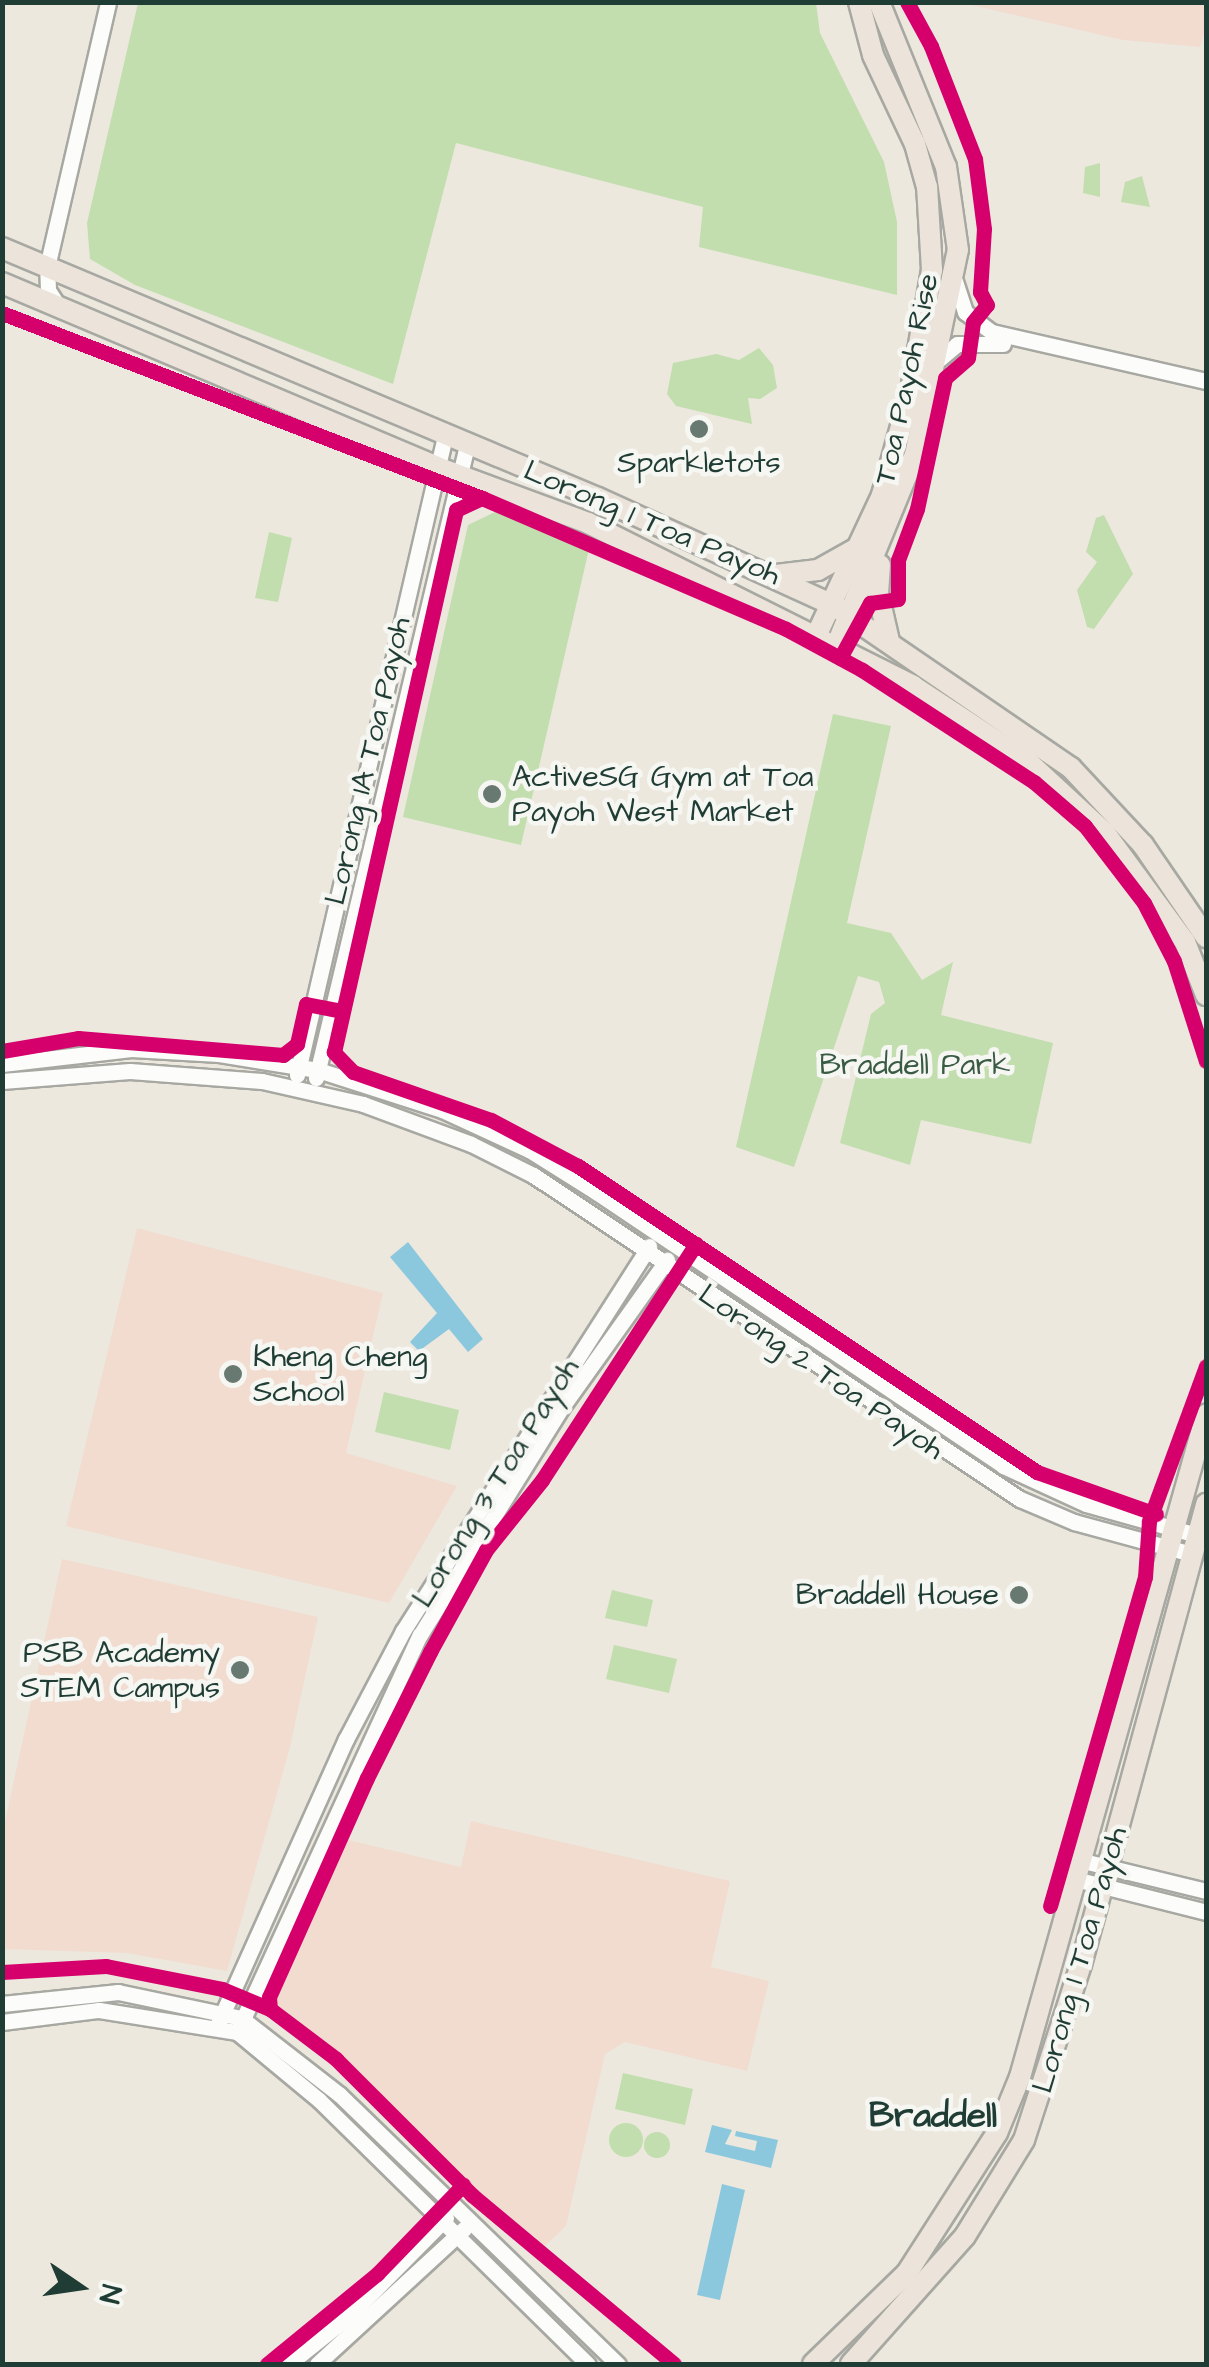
<!DOCTYPE html>
<style>
body{margin:0}
#map{position:relative;width:1209px;height:2367px;overflow:hidden;background:#ece8de;font-family:"Architects Daughter",sans-serif}
div>[style]{position:absolute}
[style*='--x']{left:calc(var(--x)*1px);top:calc(var(--y)*1px);width:calc(var(--w)*1px);rotate:calc(var(--a)*1deg)}
.built>*{inset:0;background:#f2dcd0}
.green>*{inset:0;background:#c2deae}
.round{border-radius:50%}
.water>*{inset:0;background:#8bc8de}
.roads{filter:drop-shadow(2px 0 #a7a8a2) drop-shadow(-2px 0 #a7a8a2) drop-shadow(0 2px #a7a8a2) drop-shadow(0 -2px #a7a8a2)}
.minor>*{height:15px;margin:-7.5px;padding:0 7.5px;transform-origin:7.5px;border-radius:7.5px;background:#fcfcfa}
.major>*{height:20px;margin:-10px;padding:0 10px;transform-origin:10px;border-radius:10px;background:#ece4da}
.cycleway>*{height:15px;margin:-7.5px;padding:0 7.5px;transform-origin:7.5px;border-radius:7.5px;background:#d6006c}
.dots>*{width:28px;height:28px;translate:-50% -50%;box-sizing:border-box;border:5px solid #f6f6f2;border-radius:50%}
span{translate:-50% -50%;white-space:nowrap;text-align:center;line-height:1.15;-webkit-text-stroke:9px #f6f6f2;paint-order:stroke}
.street-label{font-size:30px;color:#1f3d34}
.poi-label{font-size:30px;color:#1f3d34}
.left{translate:0 -50%;text-align:left}
.right{translate:-100% -50%;text-align:right}
.park-label{font-size:30px;color:#395b44}
.quarter-label{font-size:35px;color:#1f3d34;font-weight:700}
.frame{position:absolute;inset:0;border:5px solid #1f3d34;pointer-events:none}
.north{position:absolute;left:30px;top:2237px;width:100px;height:100px;-webkit-text-stroke:8px #f6f6f2;paint-order:stroke;rotate:103deg;font-size:28px;font-weight:700;line-height:40px;text-align:center;color:#1f3d34}
.north::after{content:'';display:block;margin:auto;width:35px;height:45px;background:#1f3d34;clip-path:polygon(50% 0,100% 100%,50% 72%,0 100%)}
</style>
<div id="map">
<div class="built">
<div style="clip-path:polygon(963px 3px,1206px 3px,1206px 28px,1200px 47px,1123px 40px)"></div>
<div style="clip-path:polygon(137px 1228px,383px 1293px,346px 1453px,457px 1486px,389px 1603px,66px 1526px)"></div>
<div style="clip-path:polygon(62px 1559px,318px 1617px,290px 1747px,227px 1971px,127px 1953px,3px 1949px,3px 1831px)"></div>
<div style="clip-path:polygon(471px 1821px,730px 1881px,711px 1967px,769px 1981px,747px 2071px,625px 2042px,605px 2054px,566px 2226px,544px 2247px,262px 2005px,332px 1836px,461px 1867px)"></div>
</div>
<div class="green">
<div style="clip-path:polygon(138px 3px,816px 3px,820px 33px,884px 162px,897px 222px,897px 295px,699px 247px,703px 207px,456px 143px,393px 384px,135px 285px,90px 259px,87px 223px)"></div>
<div style="clip-path:polygon(1100px 163px,1100px 197px,1083px 193px,1085px 167px)"></div>
<div style="clip-path:polygon(1142px 176px,1150px 207px,1121px 202px,1125px 182px)"></div>
<div style="clip-path:polygon(759px 348px,773px 365px,777px 388px,760px 399px,748px 398px,752px 424px,676px 406px,667px 394px,673px 363px,716px 354px,739px 360px)"></div>
<div style="clip-path:polygon(495px 512px,589px 549px,521px 845px,403px 817px,468px 525px)"></div>
<div style="clip-path:polygon(1104px 515px,1133px 574px,1094px 629px,1087px 627px,1077px 590px,1097px 562px,1086px 552px,1096px 518px)"></div>
<div style="clip-path:polygon(269px 532px,292px 538px,278px 602px,255px 598px)"></div>
<div style="clip-path:polygon(833px 714px,891px 726px,847px 923px,891px 933px,922px 980px,953px 962px,941px 1015px,1053px 1043px,1031px 1144px,921px 1120px,910px 1165px,840px 1143px,871px 1014px,885px 1003px,879px 982px,858px 976px,794px 1167px,736px 1147px)"></div>
<div style="clip-path:polygon(384px 1392px,459px 1410px,450px 1450px,375px 1432px)"></div>
<div style="clip-path:polygon(612px 1590px,653px 1600px,647px 1627px,605px 1618px)"></div>
<div style="clip-path:polygon(614px 1645px,677px 1659px,669px 1693px,606px 1679px)"></div>
<div style="clip-path:polygon(623px 2073px,693px 2089px,685px 2125px,615px 2109px)"></div>
<div class="round" style="left:609px;top:2123px;width:34px;height:34px"></div>
<div class="round" style="left:644px;top:2132px;width:26px;height:26px"></div>
</div>
<div class="water">
<div style="clip-path:polygon(408px 1242px,483px 1339px,468px 1352px,449px 1329px,419px 1351px,410px 1342px,437px 1313px,390px 1257px)"></div>
<div style="clip-path:polygon(712px 2125px,732px 2130px,725px 2144px,755px 2151px,757px 2141px,735px 2136px,736px 2131px,778px 2140px,771px 2168px,705px 2152px)"></div>
<div style="clip-path:polygon(722px 2184px,745px 2190px,720px 2300px,697px 2295px)"></div>
</div>
<div class="roads">
<div class="minor">
<div style="--x:955;--y:281;--w:33;--a:72"></div>
<div style="--x:965;--y:312;--w:34;--a:37"></div>
<div style="--x:992;--y:332;--w:220;--a:12.9"></div>
<div style="--x:59;--y:307;--w:20;--a:-123"></div>
<div style="--x:48;--y:290;--w:23;--a:-92"></div>
<div style="--x:47;--y:267;--w:272;--a:-77"></div>
<div style="--x:937;--y:361;--w:26;--a:-40"></div>
<div style="--x:957;--y:344;--w:46;--a:0"></div>
<div style="--x:2;--y:1064;--w:130;--a:-6.6"></div>
<div style="--x:131;--y:1049;--w:88;--a:3.3"></div>
<div style="--x:219;--y:1054;--w:100;--a:9.2"></div>
<div style="--x:318;--y:1070;--w:130;--a:17.9"></div>
<div style="--x:442;--y:1110;--w:96;--a:24.7"></div>
<div style="--x:529;--y:1150;--w:79;--a:32.1"></div>
<div style="--x:596;--y:1192;--w:491;--a:33.9"></div>
<div style="--x:1003;--y:1466;--w:91;--a:24.6"></div>
<div style="--x:1086;--y:1504;--w:115;--a:15.6"></div>
<div style="--x:297;--y:1075;--w:656;--a:-76.96"></div>
<div style="--x:316;--y:1078;--w:651;--a:-76.58"></div>
<div style="--x:2;--y:1081;--w:128;--a:-4.5"></div>
<div style="--x:130;--y:1071;--w:132;--a:4.3"></div>
<div style="--x:262;--y:1081;--w:104;--a:12.8"></div>
<div style="--x:363;--y:1104;--w:115;--a:20.3"></div>
<div style="--x:471;--y:1144;--w:69;--a:26.6"></div>
<div style="--x:533;--y:1175;--w:585;--a:33.64"></div>
<div style="--x:1020;--y:1499;--w:59;--a:23.1"></div>
<div style="--x:1074;--y:1522;--w:122;--a:15.2"></div>
<div style="--x:1079;--y:1860;--w:131;--a:13.7"></div>
<div style="--x:1075;--y:1879;--w:135;--a:14.1"></div>
<div style="--x:2;--y:2004;--w:117;--a:-5.9"></div>
<div style="--x:118;--y:1992;--w:126;--a:11.9"></div>
<div style="--x:241;--y:2018;--w:125;--a:37.9"></div>
<div style="--x:340;--y:2095;--w:387;--a:44.1"></div>
<div style="--x:2;--y:2022;--w:98;--a:-7.1"></div>
<div style="--x:99;--y:2010;--w:140;--a:9.1"></div>
<div style="--x:237;--y:2032;--w:107;--a:39.7"></div>
<div style="--x:319;--y:2100;--w:377;--a:44.5"></div>
<div style="--x:217;--y:2026;--w:315;--a:-65.8"></div>
<div style="--x:346;--y:1739;--w:122;--a:-62.2"></div>
<div style="--x:403;--y:1631;--w:457;--a:-57.4"></div>
<div style="--x:237;--y:2032;--w:437;--a:-65.3"></div>
<div style="--x:420;--y:1635;--w:269;--a:-58.1"></div>
<div style="--x:562;--y:1407;--w:181;--a:-54.5"></div>
<div style="--x:289;--y:2364;--w:77;--a:-38.7"></div>
<div style="--x:349;--y:2316;--w:138;--a:-45.3"></div>
<div style="--x:317;--y:2364;--w:200;--a:-42.6"></div>
</div>
<div class="major">
<div style="--x:2;--y:248;--w:646;--a:22.76"></div>
<div style="--x:598;--y:498;--w:258;--a:24.5"></div>
<div style="--x:833;--y:605;--w:288;--a:34.4"></div>
<div style="--x:1071;--y:768;--w:105;--a:46.9"></div>
<div style="--x:1143;--y:845;--w:112;--a:55.6"></div>
<div style="--x:2;--y:283;--w:472;--a:22.9"></div>
<div style="--x:437;--y:467;--w:161;--a:20.3"></div>
<div style="--x:588;--y:523;--w:364;--a:26.6"></div>
<div style="--x:913;--y:686;--w:136;--a:33.3"></div>
<div style="--x:1027;--y:761;--w:106;--a:42.7"></div>
<div style="--x:1105;--y:833;--w:135;--a:53.7"></div>
<div style="--x:1185;--y:942;--w:57;--a:68.4"></div>
<div style="--x:880;--y:565;--w:28;--a:94"></div>
<div style="--x:878;--y:593;--w:49;--a:77.1"></div>
<div style="--x:776;--y:575;--w:42;--a:-6.8"></div>
<div style="--x:818;--y:570;--w:49;--a:-29.2"></div>
<div style="--x:817;--y:634;--w:153;--a:-64.9"></div>
<div style="--x:882;--y:495;--w:109;--a:-74.6"></div>
<div style="--x:911;--y:390;--w:122;--a:-80.1"></div>
<div style="--x:932;--y:270;--w:83;--a:-93.4"></div>
<div style="--x:927;--y:187;--w:45;--a:-105.6"></div>
<div style="--x:915;--y:144;--w:98;--a:-115.3"></div>
<div style="--x:873;--y:55;--w:55;--a:-104.8"></div>
<div style="--x:837;--y:644;--w:204;--a:-67.6"></div>
<div style="--x:915;--y:455;--w:209;--a:-78.2"></div>
<div style="--x:958;--y:250;--w:84;--a:-98.2"></div>
<div style="--x:946;--y:167;--w:178;--a:-112.1"></div>
<div style="--x:813;--y:2364;--w:131;--a:-44.1"></div>
<div style="--x:907;--y:2273;--w:166;--a:-57.3"></div>
<div style="--x:997;--y:2133;--w:61;--a:-67.7"></div>
<div style="--x:1020;--y:2077;--w:688;--a:-74.31"></div>
<div style="--x:851;--y:2364;--w:171;--a:-48.3"></div>
<div style="--x:965;--y:2236;--w:113;--a:-58.4"></div>
<div style="--x:1024;--y:2140;--w:184;--a:-72"></div>
<div style="--x:1081;--y:1965;--w:478;--a:-74.8"></div>
</div>
</div>
<div class="cycleway">
<div style="--x:2;--y:313;--w:514;--a:21.08"></div>
<div style="--x:840;--y:658;--w:63;--a:-61.4"></div>
<div style="--x:870;--y:603;--w:28;--a:-8"></div>
<div style="--x:898;--y:599;--w:39;--a:-90"></div>
<div style="--x:898;--y:560;--w:54;--a:-69.6"></div>
<div style="--x:917;--y:509;--w:134;--a:-77.9"></div>
<div style="--x:945;--y:378;--w:30;--a:-41"></div>
<div style="--x:968;--y:358;--w:36;--a:-82"></div>
<div style="--x:973;--y:322;--w:22;--a:-51"></div>
<div style="--x:987;--y:305;--w:15;--a:-118"></div>
<div style="--x:980;--y:292;--w:63;--a:-86.4"></div>
<div style="--x:984;--y:229;--w:71;--a:-97.3"></div>
<div style="--x:975;--y:159;--w:121;--a:-111.3"></div>
<div style="--x:931;--y:46;--w:50;--a:-118.6"></div>
<div style="--x:2;--y:1051;--w:77;--a:-9.7"></div>
<div style="--x:78;--y:1038;--w:206;--a:4.7"></div>
<div style="--x:283;--y:1055;--w:18;--a:-38"></div>
<div style="--x:297;--y:1044;--w:41;--a:-77.3"></div>
<div style="--x:306;--y:1004;--w:36;--a:11"></div>
<div style="--x:1156;--y:1514;--w:126;--a:-160.6"></div>
<div style="--x:1037;--y:1472;--w:552;--a:-146.31"></div>
<div style="--x:578;--y:1166;--w:98;--a:-152.1"></div>
<div style="--x:491;--y:1120;--w:146;--a:-160.8"></div>
<div style="--x:353;--y:1072;--w:28;--a:-134"></div>
<div style="--x:334;--y:1052;--w:556;--a:-77.31"></div>
<div style="--x:456;--y:510;--w:29;--a:-25"></div>
<div style="--x:482;--y:498;--w:331;--a:23.3"></div>
<div style="--x:786;--y:629;--w:86;--a:28.3"></div>
<div style="--x:862;--y:670;--w:205;--a:33.1"></div>
<div style="--x:1034;--y:782;--w:67;--a:40.8"></div>
<div style="--x:1085;--y:826;--w:97;--a:52.5"></div>
<div style="--x:1144;--y:903;--w:65;--a:62.7"></div>
<div style="--x:1174;--y:961;--w:105;--a:72.3"></div>
<div style="--x:1050;--y:1906;--w:342;--a:-73.9"></div>
<div style="--x:1145;--y:1577;--w:56;--a:-85.9"></div>
<div style="--x:1149;--y:1521;--w:165;--a:-69.8"></div>
<div style="--x:2;--y:1972;--w:104;--a:-3.3"></div>
<div style="--x:106;--y:1966;--w:118;--a:11.2"></div>
<div style="--x:222;--y:1989;--w:52;--a:22.6"></div>
<div style="--x:270;--y:2009;--w:83;--a:37.1"></div>
<div style="--x:336;--y:2059;--w:192;--a:45"></div>
<div style="--x:472;--y:2195;--w:263;--a:39.9"></div>
<div style="--x:270;--y:2009;--w:12;--a:-95"></div>
<div style="--x:269;--y:1997;--w:240;--a:-65.9"></div>
<div style="--x:367;--y:1778;--w:141;--a:-63.4"></div>
<div style="--x:430;--y:1652;--w:116;--a:-61.2"></div>
<div style="--x:486;--y:1550;--w:90;--a:-51.3"></div>
<div style="--x:542;--y:1480;--w:282;--a:-56.9"></div>
<div style="--x:267;--y:2364;--w:142;--a:-39.3"></div>
<div style="--x:377;--y:2274;--w:124;--a:-46"></div>
</div>
<div class="dots">
<div style="left:699px;top:429px;background:#677970"></div>
<div style="left:492px;top:794px;background:#677970"></div>
<div style="left:233px;top:1374px;background:#677970"></div>
<div style="left:1019px;top:1595px;background:#677970"></div>
<div style="left:240px;top:1670px;background:#677970"></div>
</div>
<div class="street-label">
<span style="left:907px;top:379px;rotate:-78deg">Toa Payoh Rise</span>
<span style="left:652px;top:523px;rotate:23deg">Lorong 1 Toa Payoh</span>
<span style="left:368px;top:761px;rotate:-77deg">Lorong 1A Toa Payoh</span>
<span style="left:821px;top:1372px;rotate:34deg">Lorong 2 Toa Payoh</span>
<span style="left:496px;top:1483px;rotate:-58deg">Lorong 3 Toa Payoh</span>
<span style="left:1080px;top:1960px;rotate:-74deg">Lorong 1 Toa Payoh</span>
</div>
<div class="poi-label">
<span style="left:699px;top:463px">Sparkletots</span>
<span class="left" style="left:512px;top:794px">ActiveSG Gym at Toa<br>Payoh West Market</span>
<span class="left" style="left:253px;top:1374px">Kheng Cheng<br>School</span>
<span class="right" style="left:999px;top:1595px">Braddell House</span>
<span class="right" style="left:220px;top:1670px">PSB Academy<br>STEM Campus</span>
</div>
<div class="park-label">
<span style="left:915px;top:1065px">Braddell Park</span>
</div>
<div class="quarter-label">
<span style="left:933px;top:2116px">Braddell</span>
</div>
<div class="frame"></div>
<div class="north">N</div>
</div>
